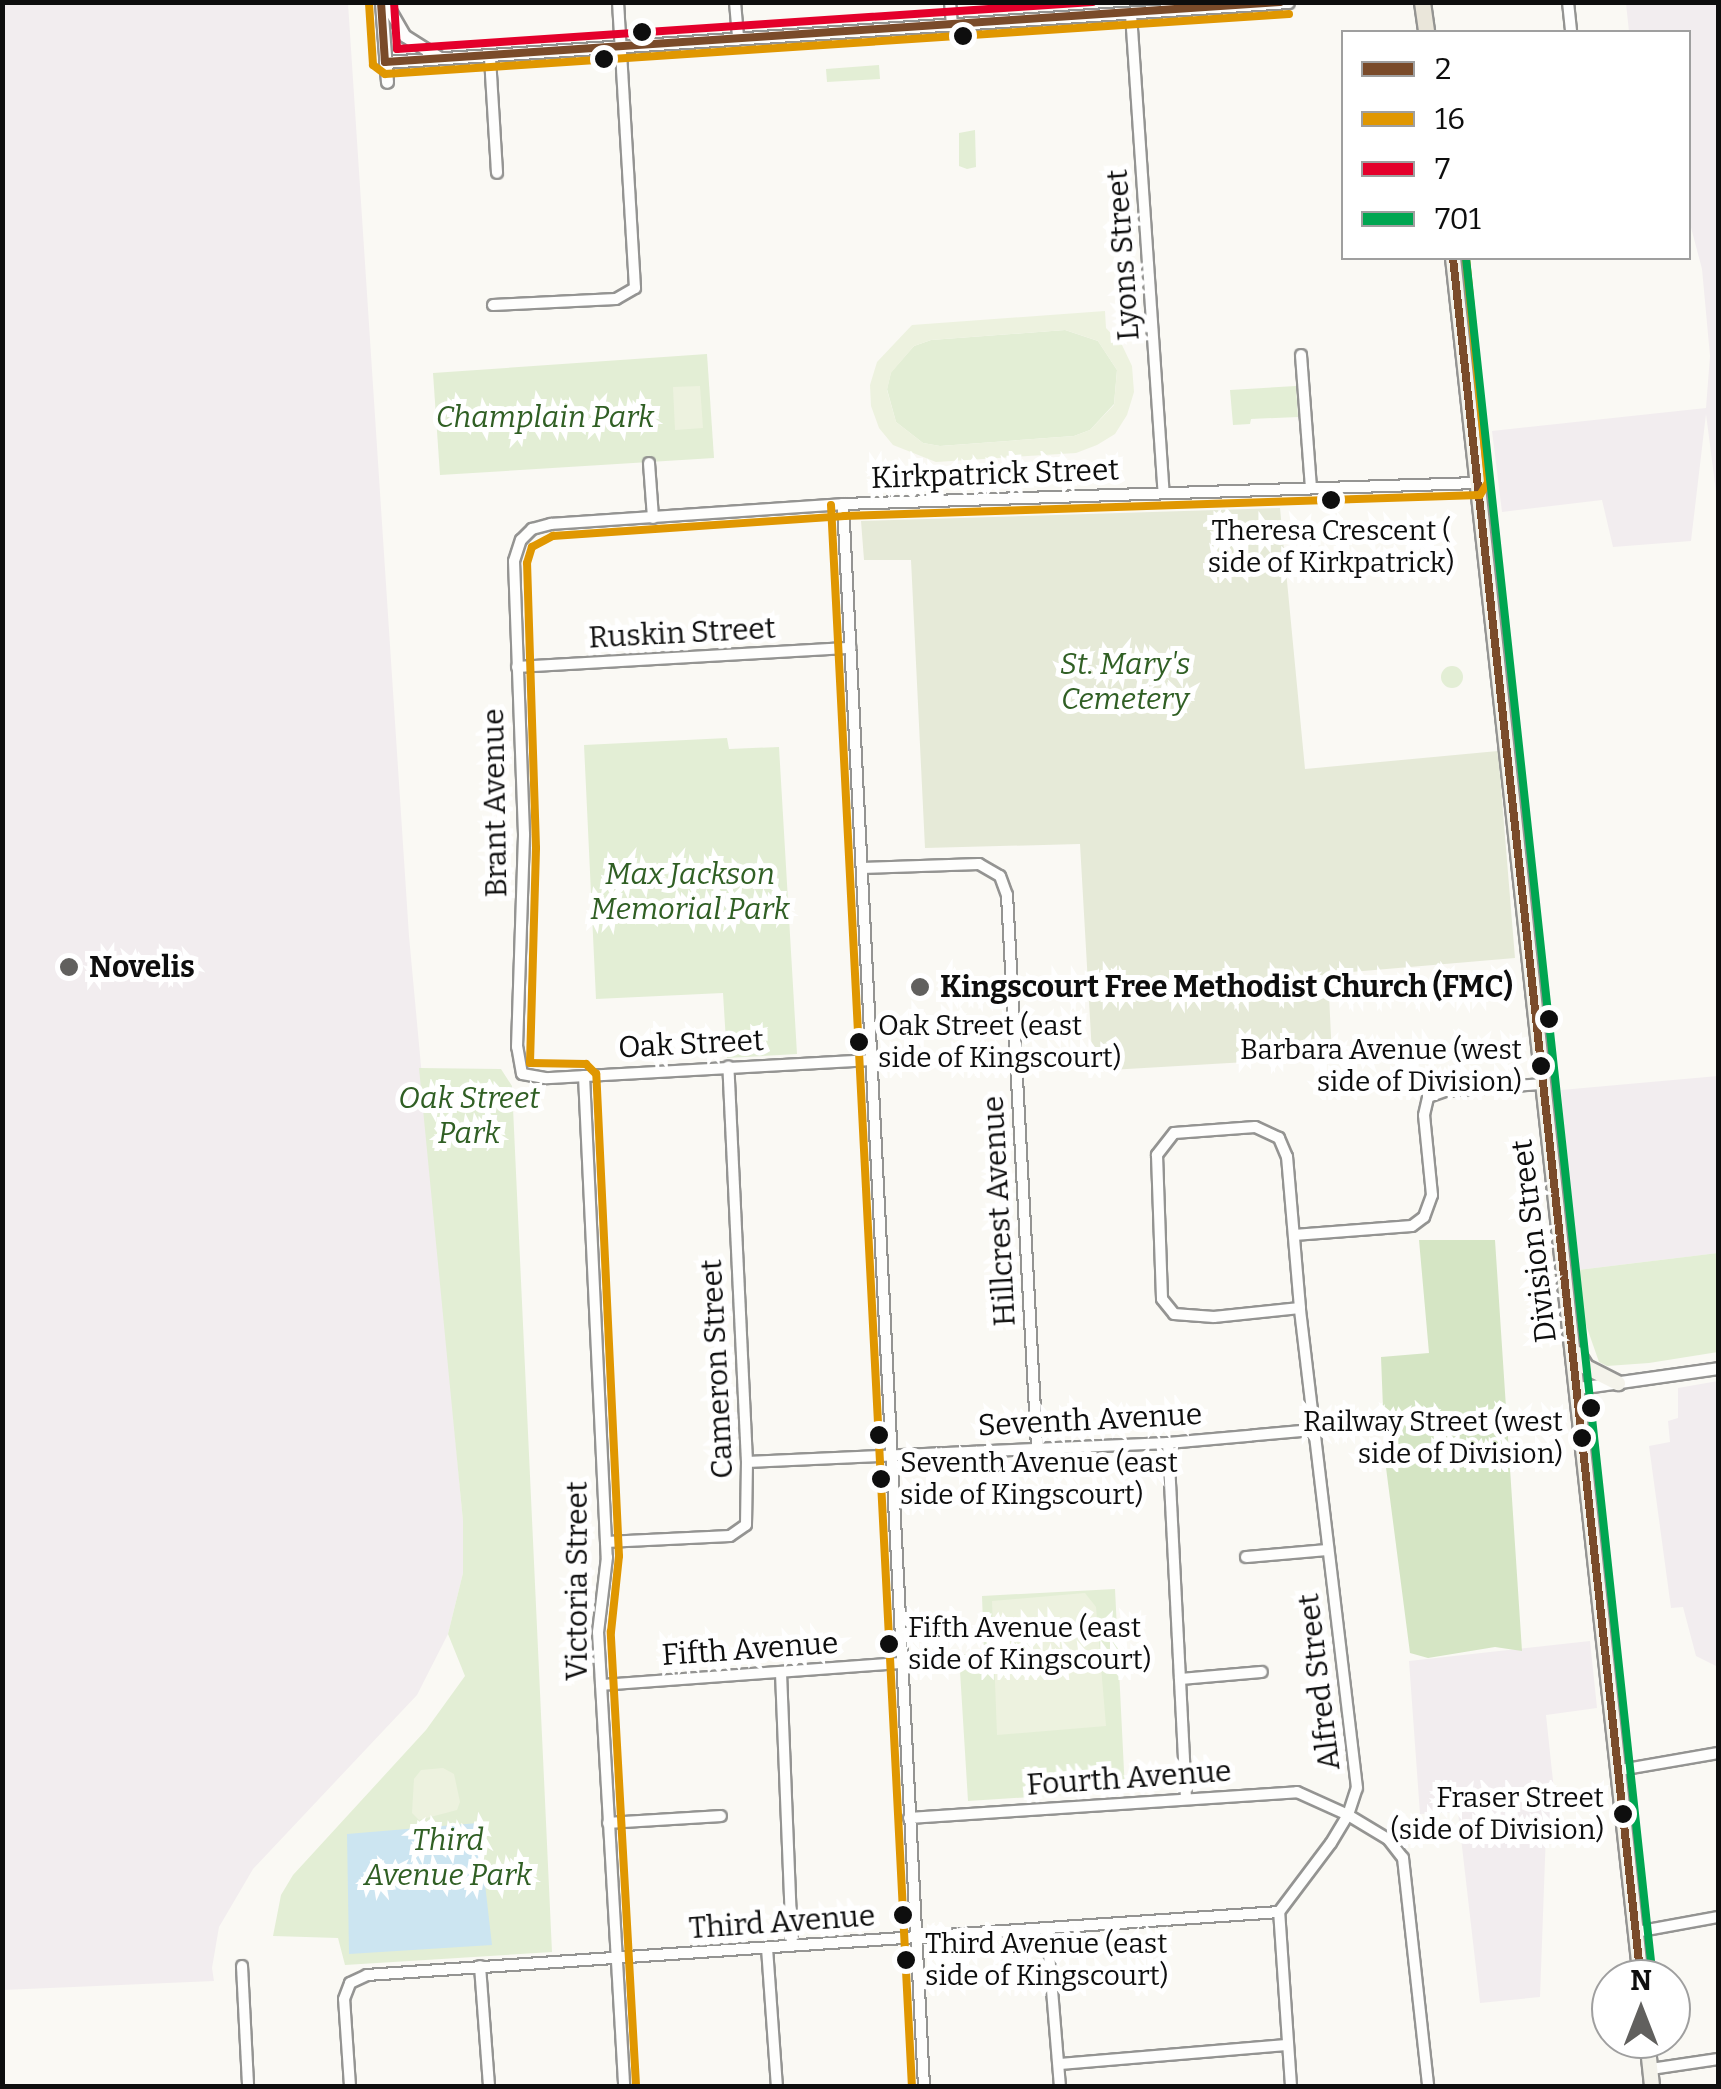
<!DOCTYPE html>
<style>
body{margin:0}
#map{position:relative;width:1721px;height:2089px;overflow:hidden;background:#faf9f4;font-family:Bitter,serif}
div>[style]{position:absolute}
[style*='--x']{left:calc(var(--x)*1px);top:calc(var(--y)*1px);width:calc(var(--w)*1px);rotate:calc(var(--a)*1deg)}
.industrial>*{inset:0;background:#f2edef}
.green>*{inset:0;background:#e3eed5}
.round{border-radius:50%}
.forest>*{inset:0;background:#d5e5c4}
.cemetery>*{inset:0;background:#e6ead8}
.pitch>*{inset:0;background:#edf2df}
.water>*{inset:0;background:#cce5f1}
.roads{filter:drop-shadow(2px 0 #949492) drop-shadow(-2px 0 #949492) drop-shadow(0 2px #949492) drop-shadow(0 -2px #949492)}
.minor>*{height:10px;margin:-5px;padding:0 5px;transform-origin:5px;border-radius:5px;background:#fefefd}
.tertiary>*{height:11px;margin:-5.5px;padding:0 5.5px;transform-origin:5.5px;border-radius:5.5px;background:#fefefd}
.secondary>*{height:14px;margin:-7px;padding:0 7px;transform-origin:7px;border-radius:7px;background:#f4f3eb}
.primary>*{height:15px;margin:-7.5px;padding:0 7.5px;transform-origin:7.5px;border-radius:7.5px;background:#eae6da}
.bus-1>*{height:8px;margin:-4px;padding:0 4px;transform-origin:4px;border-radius:4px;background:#7a4b2a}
.bus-2>*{height:8px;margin:-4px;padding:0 4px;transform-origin:4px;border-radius:4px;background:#e09701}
.bus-3>*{height:8px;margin:-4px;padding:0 4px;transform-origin:4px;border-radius:4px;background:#e4002b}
.bus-4>*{height:8px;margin:-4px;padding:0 4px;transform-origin:4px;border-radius:4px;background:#00a651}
.dots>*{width:28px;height:28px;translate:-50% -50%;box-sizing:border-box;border:5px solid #fff;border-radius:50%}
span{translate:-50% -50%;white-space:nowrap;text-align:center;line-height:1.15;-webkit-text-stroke:10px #fff;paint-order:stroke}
.bus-label{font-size:28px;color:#0e0e0e}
.left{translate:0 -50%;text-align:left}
.right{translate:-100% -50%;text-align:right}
.street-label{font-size:30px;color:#0e0e0e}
.park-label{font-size:30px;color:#305f24;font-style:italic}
.poi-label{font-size:30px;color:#0e0e0e;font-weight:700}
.frame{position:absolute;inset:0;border:5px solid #0e0e0e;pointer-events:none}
.legend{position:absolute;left:1341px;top:30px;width:350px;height:230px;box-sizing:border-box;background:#fff;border:2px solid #9f9f9f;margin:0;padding:12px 18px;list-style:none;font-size:30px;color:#0e0e0e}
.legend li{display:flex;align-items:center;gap:20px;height:50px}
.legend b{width:50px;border:2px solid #9f9f9f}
.north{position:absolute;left:1591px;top:1959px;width:100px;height:100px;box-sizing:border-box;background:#fff;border:2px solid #9f9f9f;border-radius:50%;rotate:0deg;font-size:28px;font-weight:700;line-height:40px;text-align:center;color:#0e0e0e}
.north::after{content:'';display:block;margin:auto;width:35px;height:45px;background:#61605e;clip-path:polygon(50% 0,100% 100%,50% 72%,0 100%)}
</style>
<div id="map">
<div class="industrial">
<div style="clip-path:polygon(2px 3px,348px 3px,409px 936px,463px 1521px,463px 1573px,448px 1634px,417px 1695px,253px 1869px,219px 1927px,212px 1968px,214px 1981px,3px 1990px)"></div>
<div style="clip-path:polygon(1626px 3px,1718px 3px,1718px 507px,1706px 414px,1691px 541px,1613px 547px,1602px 500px,1502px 512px,1492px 431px,1706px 408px,1710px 356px,1702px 269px,1689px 220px,1688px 32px,1629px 32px)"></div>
<div style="clip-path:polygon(1718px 1076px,1718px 1253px,1578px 1270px,1561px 1090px)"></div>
<div style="clip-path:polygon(1718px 1381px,1716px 1560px,1718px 1667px,1696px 1656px,1683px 1607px,1671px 1608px,1649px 1446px,1670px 1442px,1668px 1421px,1678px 1418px,1678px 1388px)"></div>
<div style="clip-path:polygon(1590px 1641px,1597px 1708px,1546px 1715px,1556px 1809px,1546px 1832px,1540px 1997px,1480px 2003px,1458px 1812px,1420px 1814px,1409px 1661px)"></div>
</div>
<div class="green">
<div style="clip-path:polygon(879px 65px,880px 79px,827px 82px,826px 69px)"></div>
<div style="clip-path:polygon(975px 130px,976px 167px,967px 169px,959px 166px,959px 133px)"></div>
<div style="clip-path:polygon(1065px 330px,1098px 341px,1117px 370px,1114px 404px,1090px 430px,1074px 436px,940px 446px,923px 443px,896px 422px,887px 389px,891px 372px,914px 346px,931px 340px)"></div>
<div style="clip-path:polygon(707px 354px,714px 458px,440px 475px,433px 373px)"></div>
<div style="clip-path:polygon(1296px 386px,1298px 417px,1251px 419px,1250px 424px,1233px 425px,1230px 390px)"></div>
<div class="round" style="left:1441px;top:666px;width:22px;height:22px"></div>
<div style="clip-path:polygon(727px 738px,729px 749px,779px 747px,797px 1054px,727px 1058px,723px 993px,596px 999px,584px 745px)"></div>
<div style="clip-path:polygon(419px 1068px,501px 1069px,512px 1086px,552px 1952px,345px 1965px,338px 1938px,273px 1936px,281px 1895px,293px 1875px,426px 1730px,465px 1676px,448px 1634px,463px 1573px,463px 1521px)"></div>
<div style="clip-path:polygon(1718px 1253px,1718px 1352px,1649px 1363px,1607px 1366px,1599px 1362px,1585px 1322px,1578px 1270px)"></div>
<div style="clip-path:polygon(1115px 1589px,1125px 1791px,968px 1801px,959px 1655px,984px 1652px,982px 1596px)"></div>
</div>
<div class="forest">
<div style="clip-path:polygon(1419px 1240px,1495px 1240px,1522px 1651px,1495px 1647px,1428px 1658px,1410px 1653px,1385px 1460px,1381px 1357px,1429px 1353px)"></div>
</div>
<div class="cemetery">
<div style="clip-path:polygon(1280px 508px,1305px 769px,1498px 751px,1515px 958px,1328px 974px,1332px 1057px,1093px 1071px,1080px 844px,925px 848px,911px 560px,864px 560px,861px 521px)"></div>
</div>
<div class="pitch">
<div style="clip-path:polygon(evenodd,1105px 311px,1106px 328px,1122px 345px,1132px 366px,1134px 392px,1127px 415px,1115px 434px,1097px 445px,1076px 453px,936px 462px,893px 445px,879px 428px,871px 406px,870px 385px,877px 362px,912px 325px,1105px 311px,1065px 330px,1098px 341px,1117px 370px,1114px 405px,1090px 430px,1074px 436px,940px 446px,923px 443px,896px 422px,887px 390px,891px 373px,914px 346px,931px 340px,1065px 330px)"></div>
<div style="clip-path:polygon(700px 386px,703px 428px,675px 430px,673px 387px)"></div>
<div style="clip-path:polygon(1085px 1593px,1096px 1607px,1106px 1726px,997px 1735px,992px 1601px)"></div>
<div style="clip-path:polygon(443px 1768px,454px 1774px,460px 1802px,457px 1810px,419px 1820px,412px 1813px,414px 1779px,421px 1770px)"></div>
</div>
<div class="water">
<div style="clip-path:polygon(478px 1823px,492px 1945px,349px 1954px,347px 1834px)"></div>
</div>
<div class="roads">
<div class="minor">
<div style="--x:735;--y:2;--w:38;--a:85"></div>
<div style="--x:950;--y:2;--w:24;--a:85"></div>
<div style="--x:1568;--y:2;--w:30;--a:84"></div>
<div style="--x:1131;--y:14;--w:479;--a:86.1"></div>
<div style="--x:490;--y:58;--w:115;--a:86.5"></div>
<div style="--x:493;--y:305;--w:123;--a:-2.8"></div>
<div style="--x:616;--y:299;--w:22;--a:-30"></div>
<div style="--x:635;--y:288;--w:287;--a:-93.4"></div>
<div style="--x:1301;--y:355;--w:133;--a:85.7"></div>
<div style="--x:649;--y:463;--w:55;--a:85.8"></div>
<div style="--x:843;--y:504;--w:1584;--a:87.07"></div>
<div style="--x:517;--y:667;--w:334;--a:-3.3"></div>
<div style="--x:862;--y:868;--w:117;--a:-2"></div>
<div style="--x:979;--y:864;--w:24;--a:30"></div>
<div style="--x:1000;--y:876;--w:20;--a:70"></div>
<div style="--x:1007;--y:895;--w:553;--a:86.89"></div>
<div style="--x:872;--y:1060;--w:327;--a:176.8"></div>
<div style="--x:545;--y:1078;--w:23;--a:-170"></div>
<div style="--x:522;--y:1074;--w:27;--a:-100"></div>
<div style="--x:517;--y:1047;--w:213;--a:-88.1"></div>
<div style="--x:524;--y:834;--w:273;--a:-92.1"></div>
<div style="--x:514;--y:561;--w:22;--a:-72"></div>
<div style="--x:521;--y:540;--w:16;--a:-45"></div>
<div style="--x:532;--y:529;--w:20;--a:-15"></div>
<div style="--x:551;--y:524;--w:293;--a:-3.9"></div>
<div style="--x:843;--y:504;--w:633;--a:-1.9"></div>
<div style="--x:584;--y:1076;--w:482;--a:87.3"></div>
<div style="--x:607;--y:1557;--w:76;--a:96.8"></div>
<div style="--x:598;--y:1632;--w:455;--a:86.7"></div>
<div style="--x:1294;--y:1235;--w:118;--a:-4.4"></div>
<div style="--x:1412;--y:1226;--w:15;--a:-37"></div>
<div style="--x:1424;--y:1217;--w:23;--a:-70"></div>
<div style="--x:1432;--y:1195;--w:80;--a:-95.7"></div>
<div style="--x:1424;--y:1115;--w:18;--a:-77"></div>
<div style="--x:1428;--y:1097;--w:18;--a:-19"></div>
<div style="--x:1445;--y:1091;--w:98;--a:-4.1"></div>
<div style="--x:1168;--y:1443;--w:355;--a:87.1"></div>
<div style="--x:747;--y:1462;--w:421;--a:-2.6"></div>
<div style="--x:1168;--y:1443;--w:148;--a:-5.1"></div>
<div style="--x:606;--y:1542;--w:124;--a:-2.8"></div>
<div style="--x:730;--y:1536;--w:19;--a:-35"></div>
<div style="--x:746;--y:1525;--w:63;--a:-89.1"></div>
<div style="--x:747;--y:1462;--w:396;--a:-92.7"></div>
<div style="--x:1246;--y:1557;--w:82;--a:-4.9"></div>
<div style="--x:781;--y:1673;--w:273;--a:87.7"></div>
<div style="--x:1180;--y:1679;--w:82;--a:-4.9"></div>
<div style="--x:601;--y:1685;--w:302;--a:-4.2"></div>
<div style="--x:1620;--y:1770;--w:99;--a:-9.8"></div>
<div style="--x:909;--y:1818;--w:389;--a:-3.8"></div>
<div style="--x:1297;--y:1792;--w:56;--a:24.3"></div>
<div style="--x:1348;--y:1815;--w:47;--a:31"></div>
<div style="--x:1388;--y:1839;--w:24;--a:52"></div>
<div style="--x:1403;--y:1858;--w:229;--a:83.7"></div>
<div style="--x:608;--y:1823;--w:113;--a:-3.5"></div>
<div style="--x:1047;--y:1929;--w:158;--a:85.3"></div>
<div style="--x:1636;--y:1932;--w:83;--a:-10.4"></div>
<div style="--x:767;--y:1948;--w:138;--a:85.9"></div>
<div style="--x:242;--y:1966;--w:120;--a:87.1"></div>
<div style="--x:480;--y:1966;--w:120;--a:85.7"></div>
<div style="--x:1059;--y:2064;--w:229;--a:-4.8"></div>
<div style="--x:1651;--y:2069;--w:68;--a:-8.5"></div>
<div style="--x:350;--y:2086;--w:87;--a:-93.9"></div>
<div style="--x:344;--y:1999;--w:17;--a:-69"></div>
<div style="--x:350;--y:1983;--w:19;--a:-25"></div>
<div style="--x:367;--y:1975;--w:914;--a:-3.95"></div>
<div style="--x:1291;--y:2086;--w:174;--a:-93.9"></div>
<div style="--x:1279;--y:1912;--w:86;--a:-53"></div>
<div style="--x:1331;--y:1843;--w:33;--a:-59"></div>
<div style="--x:1348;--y:1815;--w:28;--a:-72"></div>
<div style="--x:1357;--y:1788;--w:483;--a:-96.8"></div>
<div style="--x:1300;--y:1308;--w:152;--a:-94.9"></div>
<div style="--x:1287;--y:1157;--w:21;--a:-113"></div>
<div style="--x:1279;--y:1138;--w:26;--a:-155"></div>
<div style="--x:1255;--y:1127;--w:81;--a:175.8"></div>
<div style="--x:1174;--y:1133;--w:28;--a:128"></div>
<div style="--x:1157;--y:1155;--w:144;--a:88"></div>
<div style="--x:1162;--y:1299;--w:19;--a:51"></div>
<div style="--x:1174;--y:1314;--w:40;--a:4.3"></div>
<div style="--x:1214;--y:1317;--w:86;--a:-6"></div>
</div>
<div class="tertiary">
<div style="--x:381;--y:2;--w:80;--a:85.7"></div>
<div style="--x:385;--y:2;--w:39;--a:60"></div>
<div style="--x:405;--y:36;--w:41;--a:32.2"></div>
<div style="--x:385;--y:62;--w:905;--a:-3.8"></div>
<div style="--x:1578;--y:1388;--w:141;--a:-8.1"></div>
</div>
<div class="secondary">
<div style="--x:1453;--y:258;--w:1731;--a:83.77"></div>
<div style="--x:1578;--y:1354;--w:15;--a:58"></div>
<div style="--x:1586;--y:1367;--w:36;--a:27"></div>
<div style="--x:1647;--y:2039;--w:47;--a:83.9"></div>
</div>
<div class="primary">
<div style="--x:1422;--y:2;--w:30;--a:82"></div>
</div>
</div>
<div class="bus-1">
<div style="--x:381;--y:2;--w:60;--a:86.2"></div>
<div style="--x:385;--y:62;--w:897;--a:-3.84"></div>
<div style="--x:1453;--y:258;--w:1731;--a:83.77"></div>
</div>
<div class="bus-2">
<div style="--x:369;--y:3;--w:62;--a:86.3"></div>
<div style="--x:373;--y:65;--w:15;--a:37"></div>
<div style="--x:385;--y:74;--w:906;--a:-3.8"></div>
<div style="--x:831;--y:505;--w:1583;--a:87.07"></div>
<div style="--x:636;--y:2085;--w:454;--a:-93.2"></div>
<div style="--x:611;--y:1632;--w:76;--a:-84"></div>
<div style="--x:619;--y:1556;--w:483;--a:-92.7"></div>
<div style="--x:596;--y:1074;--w:14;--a:-135"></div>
<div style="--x:586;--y:1064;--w:56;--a:-179"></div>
<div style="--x:530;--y:1063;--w:215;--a:-88.4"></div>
<div style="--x:536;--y:848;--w:285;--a:-91.8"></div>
<div style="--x:527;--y:563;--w:17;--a:-73"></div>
<div style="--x:532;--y:547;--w:24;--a:-28"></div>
<div style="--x:553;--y:536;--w:292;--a:-3.9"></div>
<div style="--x:844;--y:516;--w:636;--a:-1.89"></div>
<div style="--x:1480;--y:495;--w:15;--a:-58"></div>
<div style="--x:1488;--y:482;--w:225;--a:-95.6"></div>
</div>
<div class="bus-3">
<div style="--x:394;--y:2;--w:47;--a:86.3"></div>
<div style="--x:397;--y:49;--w:697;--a:-3.87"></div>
</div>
<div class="bus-4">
<div style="--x:1466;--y:258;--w:1730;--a:83.8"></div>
</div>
<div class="dots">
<div style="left:642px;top:32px;background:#0e0e0e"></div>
<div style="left:963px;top:36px;background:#0e0e0e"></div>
<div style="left:604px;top:59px;background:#0e0e0e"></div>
<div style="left:1331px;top:500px;background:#0e0e0e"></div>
<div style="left:69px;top:967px;background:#61605e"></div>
<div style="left:920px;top:987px;background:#61605e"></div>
<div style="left:1549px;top:1019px;background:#0e0e0e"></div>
<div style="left:859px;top:1042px;background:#0e0e0e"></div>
<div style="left:1541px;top:1066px;background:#0e0e0e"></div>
<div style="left:1591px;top:1408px;background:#0e0e0e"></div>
<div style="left:879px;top:1435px;background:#0e0e0e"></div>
<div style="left:1582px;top:1438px;background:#0e0e0e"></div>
<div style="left:881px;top:1479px;background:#0e0e0e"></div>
<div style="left:889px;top:1644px;background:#0e0e0e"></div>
<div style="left:1623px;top:1814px;background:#0e0e0e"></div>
<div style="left:903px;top:1915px;background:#0e0e0e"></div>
<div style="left:906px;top:1960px;background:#0e0e0e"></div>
</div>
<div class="bus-label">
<span style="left:1331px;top:547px">Theresa Crescent (<br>side of Kirkpatrick)</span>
<span class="left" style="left:878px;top:1042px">Oak Street (east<br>side of Kingscourt)</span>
<span class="right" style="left:1522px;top:1066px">Barbara Avenue (west<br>side of Division)</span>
<span class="right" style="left:1563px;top:1438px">Railway Street (west<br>side of Division)</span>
<span class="left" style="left:900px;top:1479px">Seventh Avenue (east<br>side of Kingscourt)</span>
<span class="left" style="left:908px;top:1644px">Fifth Avenue (east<br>side of Kingscourt)</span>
<span class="right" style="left:1604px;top:1814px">Fraser Street<br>(side of Division)</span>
<span class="left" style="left:925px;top:1960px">Third Avenue (east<br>side of Kingscourt)</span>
</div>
<div class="street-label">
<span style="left:1123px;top:255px;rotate:-94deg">Lyons Street</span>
<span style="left:995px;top:474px;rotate:-2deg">Kirkpatrick Street</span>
<span style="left:682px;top:633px;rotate:-3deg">Ruskin Street</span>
<span style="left:495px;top:803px;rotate:-91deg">Brant Avenue</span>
<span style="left:691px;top:1044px;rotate:-3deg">Oak Street</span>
<span style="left:999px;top:1211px;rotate:-93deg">Hillcrest Avenue</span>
<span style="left:1534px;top:1241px;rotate:-97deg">Division Street</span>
<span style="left:717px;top:1369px;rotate:-93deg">Cameron Street</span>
<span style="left:1090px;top:1420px;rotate:-3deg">Seventh Avenue</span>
<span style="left:577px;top:1581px;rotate:-90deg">Victoria Street</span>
<span style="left:750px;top:1649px;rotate:-4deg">Fifth Avenue</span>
<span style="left:1319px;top:1682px;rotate:-97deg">Alfred Street</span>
<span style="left:1129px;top:1778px;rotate:-4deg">Fourth Avenue</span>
<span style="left:782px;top:1922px;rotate:-4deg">Third Avenue</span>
</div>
<div class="park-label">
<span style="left:545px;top:417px">Champlain Park</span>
<span style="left:1125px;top:681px">St. Mary's<br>Cemetery</span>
<span style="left:690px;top:891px">Max Jackson<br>Memorial Park</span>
<span style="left:469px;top:1115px">Oak Street<br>Park</span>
<span style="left:448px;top:1857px">Third<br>Avenue Park</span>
</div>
<div class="poi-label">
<span class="left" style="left:89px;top:967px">Novelis</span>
<span class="left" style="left:940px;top:987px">Kingscourt Free Methodist Church (FMC)</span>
</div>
<div class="frame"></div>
<ul class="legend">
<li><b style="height:12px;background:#7a4b2a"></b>2</li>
<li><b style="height:12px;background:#e09701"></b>16</li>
<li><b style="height:12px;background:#e4002b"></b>7</li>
<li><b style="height:12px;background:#00a651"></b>701</li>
</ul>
<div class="north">N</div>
</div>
